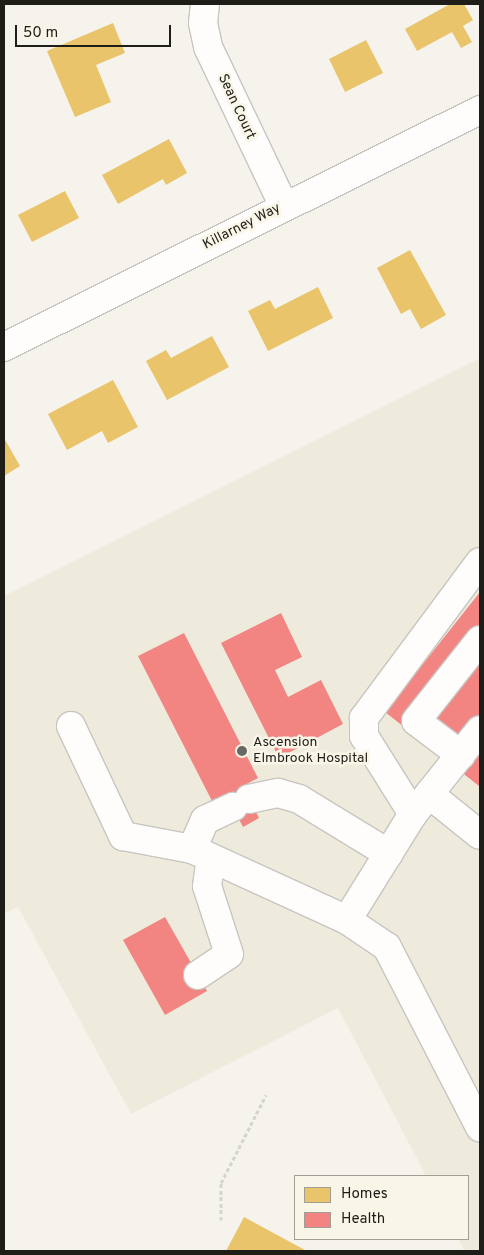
<!DOCTYPE html>
<style>
body{margin:0}
#map{position:relative;width:484px;height:1255px;overflow:hidden;background:#f5f3ec;font-family:Overpass,sans-serif}
div>[style]{position:absolute}
[style*='--x']{left:calc(var(--x)*1px);top:calc(var(--y)*1px);width:calc(var(--w)*1px);rotate:calc(var(--a)*1deg)}
.built>*{inset:0;background:#efebdc}
.homes>*{inset:0;background:#e9c46a}
.health>*{inset:0;background:#f28482}
.path>*{height:3px;margin-top:-1.5px;transform-origin:0;background:repeating-linear-gradient(90deg,#d4d4d2 0 4px,transparent 0 6.5px)}
.roads{filter:drop-shadow(1px 0 #c7c5c0) drop-shadow(-1px 0 #c7c5c0) drop-shadow(0 1px #c7c5c0) drop-shadow(0 -1px #c7c5c0)}
.minor>*{height:28px;margin:-14px;padding:0 14px;transform-origin:14px;border-radius:14px;background:#fefdfc}
.dots>*{width:14px;height:14px;translate:-50% -50%;box-sizing:border-box;border:2px solid #f9f6e8;border-radius:50%}
span{translate:-50% -50%;white-space:nowrap;text-align:center;line-height:1.15;-webkit-text-stroke:5px #f9f6e8;paint-order:stroke}
.street-label{font-size:14px;color:#1e1d18}
.poi-label{font-size:14px;color:#1e1d18}
.left{translate:0 -50%;text-align:left}
.frame{position:absolute;inset:0;border:5px solid #1e1d18;pointer-events:none}
.legend{position:absolute;left:294px;top:1175px;width:175px;height:65px;box-sizing:border-box;background:#f9f6e8;border:1px solid #a19f95;margin:0;padding:6px 9px;list-style:none;font-size:15px;color:#1e1d18}
.legend li{display:flex;align-items:center;gap:10px;height:25px}
.legend b{width:25px;border:1px solid #a19f95}
.scale{position:absolute;left:15px;top:25px;width:156px;height:22px;box-sizing:border-box;border:2px solid #1e1d18;border-top:0;padding-left:6px;font-size:15px;line-height:18px;white-space:nowrap;color:#1e1d18;-webkit-text-stroke:4px #f9f6e8;paint-order:stroke}
</style>
<div id="map">
<div class="built">
<div style="clip-path:polygon(480px 358px,480px 1251px,465px 1251px,458px 1239px,468px 1239px,468px 1176px,426px 1176px,338px 1008px,131px 1114px,18px 907px,4px 914px,4px 596px)"></div>
</div>
<div class="homes">
<div style="clip-path:polygon(450px 4px,464px 4px,473px 20px,463px 26px,472px 42px,461px 48px,452px 32px,417px 51px,405px 29px)"></div>
<div style="clip-path:polygon(113px 23px,125px 53px,96px 65px,111px 102px,75px 117px,47px 51px)"></div>
<div style="clip-path:polygon(366px 40px,383px 73px,345px 92px,329px 59px)"></div>
<div style="clip-path:polygon(169px 139px,187px 173px,166px 185px,163px 179px,118px 204px,102px 175px)"></div>
<div style="clip-path:polygon(65px 191px,79px 218px,32px 242px,18px 215px)"></div>
<div style="clip-path:polygon(410px 250px,446px 315px,421px 329px,410px 309px,401px 314px,377px 268px)"></div>
<div style="clip-path:polygon(318px 287px,333px 318px,268px 351px,248px 311px,270px 300px,275px 309px)"></div>
<div style="clip-path:polygon(212px 336px,229px 367px,167px 400px,146px 361px,166px 350px,171px 358px)"></div>
<div style="clip-path:polygon(113px 380px,138px 427px,108px 443px,102px 431px,67px 450px,48px 414px)"></div>
<div style="clip-path:polygon(4px 438px,20px 466px,4px 476px)"></div>
<div style="clip-path:polygon(244px 1217px,305px 1250px,304px 1251px,226px 1251px)"></div>
</div>
<div class="health">
<div style="clip-path:polygon(480px 592px,480px 785px,479px 786px,385px 712px)"></div>
<div style="clip-path:polygon(281px 613px,302px 657px,275px 670px,288px 697px,321px 680px,343px 724px,279px 758px,221px 643px)"></div>
<div style="clip-path:polygon(184px 633px,258px 778px,243px 786px,259px 818px,243px 827px,226px 794px,212px 801px,138px 656px)"></div>
<div style="clip-path:polygon(165px 917px,207px 991px,165px 1015px,123px 940px)"></div>
</div>
<div class="path">
<div style="--x:221;--y:1220;--w:37;--a:-90"></div>
<div style="--x:221;--y:1183;--w:99;--a:-62.9"></div>
</div>
<div class="roads">
<div class="minor">
<div style="--x:205;--y:4;--w:19;--a:96"></div>
<div style="--x:203;--y:23;--w:25;--a:78"></div>
<div style="--x:208;--y:47;--w:176;--a:64.5"></div>
<div style="--x:4;--y:347;--w:532;--a:-26.47"></div>
<div style="--x:71;--y:726;--w:122;--a:64.7"></div>
<div style="--x:123;--y:836;--w:70;--a:10.7"></div>
<div style="--x:192;--y:849;--w:32;--a:-66"></div>
<div style="--x:205;--y:820;--w:31;--a:-25"></div>
<div style="--x:461;--y:755;--w:56;--a:-142.9"></div>
<div style="--x:416;--y:721;--w:103;--a:-51.7"></div>
<div style="--x:429;--y:794;--w:65;--a:38.8"></div>
<div style="--x:249;--y:799;--w:30;--a:-12"></div>
<div style="--x:278;--y:793;--w:22;--a:16"></div>
<div style="--x:299;--y:799;--w:105;--a:31.4"></div>
<div style="--x:413;--y:814;--w:92;--a:-122.1"></div>
<div style="--x:364;--y:736;--w:18;--a:-90"></div>
<div style="--x:364;--y:718;--w:194;--a:-53.4"></div>
<div style="--x:192;--y:849;--w:170;--a:24.6"></div>
<div style="--x:347;--y:920;--w:48;--a:34"></div>
<div style="--x:387;--y:947;--w:203;--a:62.7"></div>
<div style="--x:347;--y:920;--w:125;--a:-58.1"></div>
<div style="--x:413;--y:814;--w:107;--a:-51.4"></div>
<div style="--x:198;--y:975;--w:37;--a:-34"></div>
<div style="--x:229;--y:954;--w:71;--a:-107.9"></div>
<div style="--x:207;--y:886;--w:28;--a:-82"></div>
</div>
</div>
<div class="dots">
<div style="left:242px;top:751px;background:#696862"></div>
</div>
<div class="street-label">
<span style="left:236px;top:107px;rotate:65deg">Sean Court</span>
<span style="left:242px;top:227px;rotate:-27deg">Killarney Way</span>
</div>
<div class="poi-label">
<span class="left" style="left:253px;top:751px">Ascension<br>Elmbrook Hospital</span>
</div>
<div class="frame"></div>
<ul class="legend">
<li><b style="height:14px;background:#e9c46a"></b>Homes</li>
<li><b style="height:14px;background:#f28482"></b>Health</li>
</ul>
<div class="scale">50 m</div>
</div>
